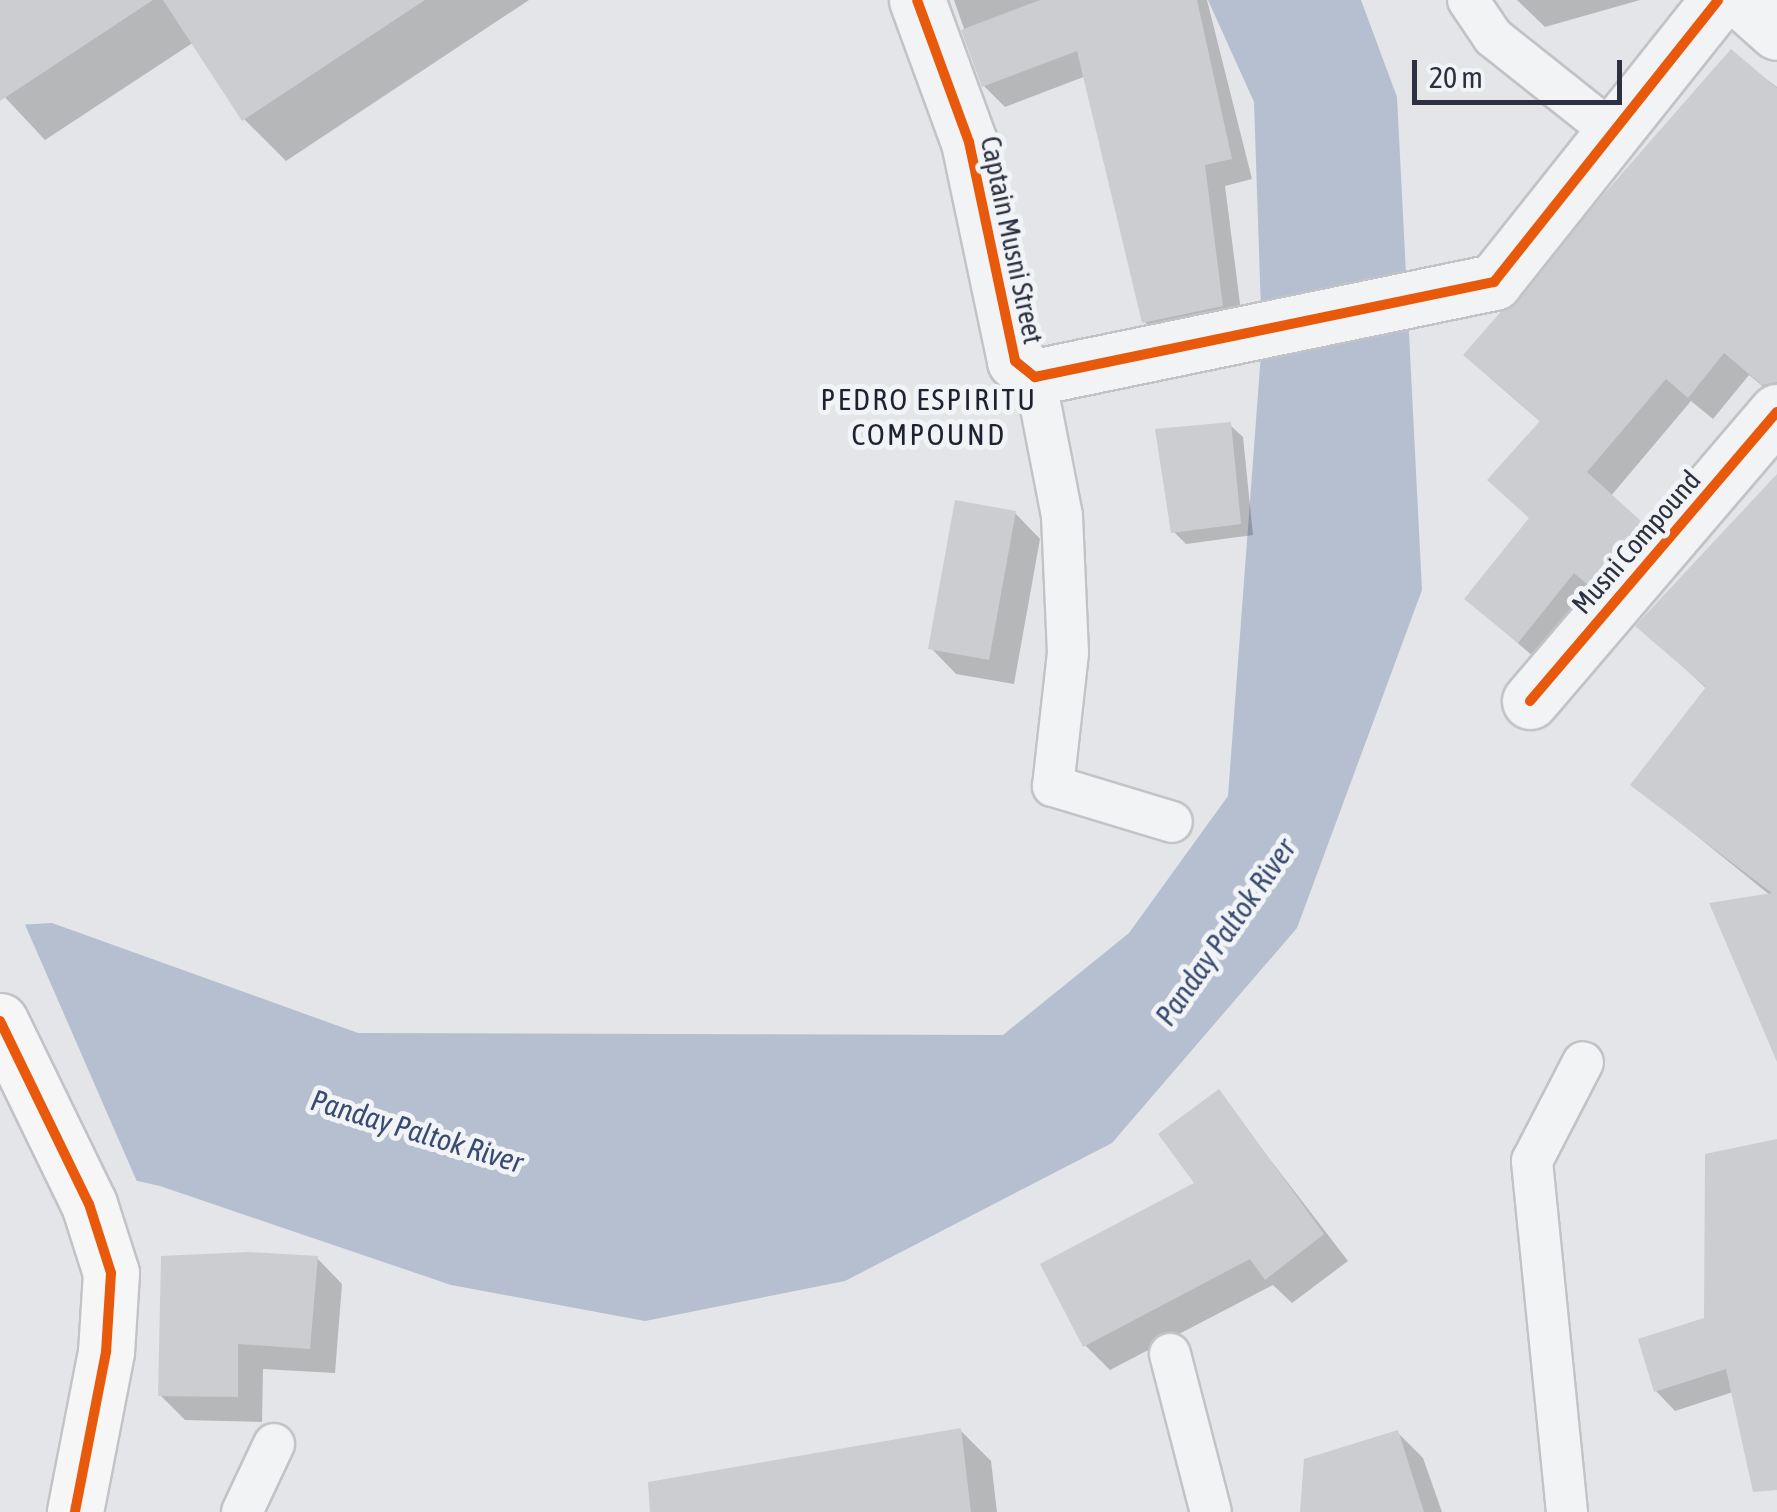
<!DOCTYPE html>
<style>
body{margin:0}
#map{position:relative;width:1777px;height:1512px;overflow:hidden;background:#e3e5e8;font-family:"Asap Condensed",sans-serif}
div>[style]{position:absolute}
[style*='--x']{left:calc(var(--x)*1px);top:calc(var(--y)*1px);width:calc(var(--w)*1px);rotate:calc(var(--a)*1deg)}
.water>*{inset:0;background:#b5bfd0}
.pier>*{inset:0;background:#e3e5e8}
.shadow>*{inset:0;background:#0003}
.building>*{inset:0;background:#cccdd0}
.roads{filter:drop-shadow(2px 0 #c2c3c6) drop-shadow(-2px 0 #c2c3c6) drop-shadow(0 2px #c2c3c6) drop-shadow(0 -2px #c2c3c6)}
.lane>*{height:40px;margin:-20px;padding:0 20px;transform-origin:20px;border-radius:20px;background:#f2f3f5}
.street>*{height:55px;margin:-27.5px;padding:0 27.5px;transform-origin:27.5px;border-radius:27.5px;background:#f2f3f5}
.secondary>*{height:55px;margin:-27.5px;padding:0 27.5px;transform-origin:27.5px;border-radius:27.5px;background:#f6f6f7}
.cycleway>*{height:10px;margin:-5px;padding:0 5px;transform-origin:5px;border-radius:5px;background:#e8590c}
span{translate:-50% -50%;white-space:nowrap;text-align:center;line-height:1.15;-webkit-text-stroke:10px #f2f3f7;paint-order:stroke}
.street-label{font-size:28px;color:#2c3140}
.neighbourhood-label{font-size:30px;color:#1e2230;letter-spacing:2.5px}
.water-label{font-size:30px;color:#394c70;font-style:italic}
.scale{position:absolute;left:1412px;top:60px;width:210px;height:45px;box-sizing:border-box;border:5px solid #2c3140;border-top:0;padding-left:12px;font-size:30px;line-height:35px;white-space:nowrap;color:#2c3140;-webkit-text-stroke:8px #f2f3f7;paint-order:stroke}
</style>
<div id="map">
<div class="water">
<div style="clip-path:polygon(1208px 0,1361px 0,1397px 97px,1422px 590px,1297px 928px,1112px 1143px,845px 1281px,645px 1321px,451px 1285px,160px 1186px,0 1150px,0 926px,52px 923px,358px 1033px,1003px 1035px,1129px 933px,1228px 796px,1262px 340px,1254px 102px)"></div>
</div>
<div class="pier">
<div style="clip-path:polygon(23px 920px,138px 1184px,0 1155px,0 921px)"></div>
</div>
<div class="shadow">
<div style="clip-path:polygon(0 0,529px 0,286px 161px,244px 119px,194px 42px,45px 140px,0 92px)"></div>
<div style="clip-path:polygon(954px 0,1207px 0,1252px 179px,1225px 186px,1243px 327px,1165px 342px,1144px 321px,1086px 76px,1005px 107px,984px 86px)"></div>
<div style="clip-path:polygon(1517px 0,1640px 0,1545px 27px)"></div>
<div style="clip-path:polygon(1731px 53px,1777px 87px,1777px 398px,1749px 375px,1713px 419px,1691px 401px,1610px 497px,1664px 547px,1543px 665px,1467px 599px,1532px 519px,1542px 423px,1490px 378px)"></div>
<div style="clip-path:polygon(1230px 425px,1243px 437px,1253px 535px,1186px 544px,1173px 531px)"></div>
<div style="clip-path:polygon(1777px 475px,1777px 1032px,1771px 896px,1634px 785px,1707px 689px,1639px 626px)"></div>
<div style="clip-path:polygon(1015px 513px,1040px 539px,1014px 684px,956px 674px,931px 648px)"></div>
<div style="clip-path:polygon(1218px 1092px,1348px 1261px,1292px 1303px,1273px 1285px,1110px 1370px,1085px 1345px,1198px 1184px)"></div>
<div style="clip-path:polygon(1777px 1142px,1777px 1426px,1733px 1392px,1675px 1411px,1656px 1391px,1707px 1320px)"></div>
<div style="clip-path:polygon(317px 1258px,342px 1284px,335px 1373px,263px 1369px,262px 1422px,185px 1420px,160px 1395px)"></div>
<div style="clip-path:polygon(960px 1430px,991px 1461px,997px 1512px,732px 1512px)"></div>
<div style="clip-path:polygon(1397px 1432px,1423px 1458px,1442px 1512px,1304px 1512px)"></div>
</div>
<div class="building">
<div style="clip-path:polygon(0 0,153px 0,0 101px)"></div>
<div style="clip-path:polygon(163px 0,425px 0,242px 121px)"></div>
<div style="clip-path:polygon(1040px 0,1197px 0,1232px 159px,1205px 165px,1223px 306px,1142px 323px,1077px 51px,982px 87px,961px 30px)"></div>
<div style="clip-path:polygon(1731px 49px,1777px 88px,1777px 382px,1762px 385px,1724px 353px,1688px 398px,1666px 379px,1587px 472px,1642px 522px,1588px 585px,1574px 573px,1518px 643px,1464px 599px,1529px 518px,1487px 480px,1540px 421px,1463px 355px)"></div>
<div style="clip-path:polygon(1231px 422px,1241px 524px,1171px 533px,1155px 429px)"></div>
<div style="clip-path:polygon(1777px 474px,1777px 1062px,1709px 903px,1772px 893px,1630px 785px,1706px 687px,1635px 626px)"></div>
<div style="clip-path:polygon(955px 500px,1016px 511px,989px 660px,928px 649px)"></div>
<div style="clip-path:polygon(1219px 1089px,1324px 1234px,1265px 1280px,1250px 1259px,1083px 1347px,1040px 1264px,1194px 1183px,1158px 1134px)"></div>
<div style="clip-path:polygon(1777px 1139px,1777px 1490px,1753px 1492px,1726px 1369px,1654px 1392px,1638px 1339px,1704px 1318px,1705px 1154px)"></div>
<div style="clip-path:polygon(248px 1252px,318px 1256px,310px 1349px,238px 1344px,238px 1397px,158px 1396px,161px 1256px)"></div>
<div style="clip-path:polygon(961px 1428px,971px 1512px,650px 1512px,648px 1482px)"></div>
<div style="clip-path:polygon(1398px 1430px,1424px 1512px,1300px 1512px,1304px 1459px)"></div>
</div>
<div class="roads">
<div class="lane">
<div style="--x:1468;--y:0;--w:45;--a:56"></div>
<div style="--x:1493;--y:37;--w:151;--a:38.5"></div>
<div style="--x:1035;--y:377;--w:142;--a:79"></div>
<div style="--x:1062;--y:516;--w:137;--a:87.5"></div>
<div style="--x:1068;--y:653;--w:134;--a:96.4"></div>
<div style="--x:1053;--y:786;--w:124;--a:16.8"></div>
<div style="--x:1170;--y:1354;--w:163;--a:75.5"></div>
<div style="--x:242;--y:1512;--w:75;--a:-64.8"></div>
<div style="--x:1567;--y:1512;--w:353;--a:-95.7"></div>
<div style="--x:1532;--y:1161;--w:111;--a:-62.7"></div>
</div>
<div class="street">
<div style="--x:917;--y:0;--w:151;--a:69.9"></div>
<div style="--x:969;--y:142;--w:224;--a:78.1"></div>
<div style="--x:1015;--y:361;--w:26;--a:39"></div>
<div style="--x:1035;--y:377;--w:469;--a:-11.7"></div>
<div style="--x:1494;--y:282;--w:360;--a:-51.5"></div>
<div style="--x:1741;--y:0;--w:48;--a:41.6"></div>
<div style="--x:1530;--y:701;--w:380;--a:-49.5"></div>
</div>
<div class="secondary">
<div style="--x:0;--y:1021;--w:203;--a:64.1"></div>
<div style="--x:89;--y:1204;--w:72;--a:72.3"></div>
<div style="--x:111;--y:1273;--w:79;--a:93.6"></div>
<div style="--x:106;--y:1352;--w:163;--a:101"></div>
</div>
</div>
<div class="cycleway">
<div style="--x:917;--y:0;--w:151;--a:69.9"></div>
<div style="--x:969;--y:142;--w:224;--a:78.1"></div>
<div style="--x:1015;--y:361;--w:26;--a:39"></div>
<div style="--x:1035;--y:377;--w:469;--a:-11.7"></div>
<div style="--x:1494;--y:282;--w:360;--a:-51.5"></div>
<div style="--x:1530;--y:701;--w:380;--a:-49.5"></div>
<div style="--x:0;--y:1021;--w:203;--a:64.1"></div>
<div style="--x:89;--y:1204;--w:72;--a:72.3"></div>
<div style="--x:111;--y:1273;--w:79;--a:93.6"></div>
<div style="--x:106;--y:1352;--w:163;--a:101"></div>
</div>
<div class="street-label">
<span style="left:1012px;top:240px;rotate:78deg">Captain Musni Street</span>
<span style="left:1636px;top:542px;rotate:-49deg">Musni Compound</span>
</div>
<div class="neighbourhood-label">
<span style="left:929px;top:416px">PEDRO ESPIRITU<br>COMPOUND</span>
</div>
<div class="water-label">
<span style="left:1225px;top:932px;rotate:-55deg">Panday Paltok River</span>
<span style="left:417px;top:1131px;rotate:17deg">Panday Paltok River</span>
</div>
<div class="scale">20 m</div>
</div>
